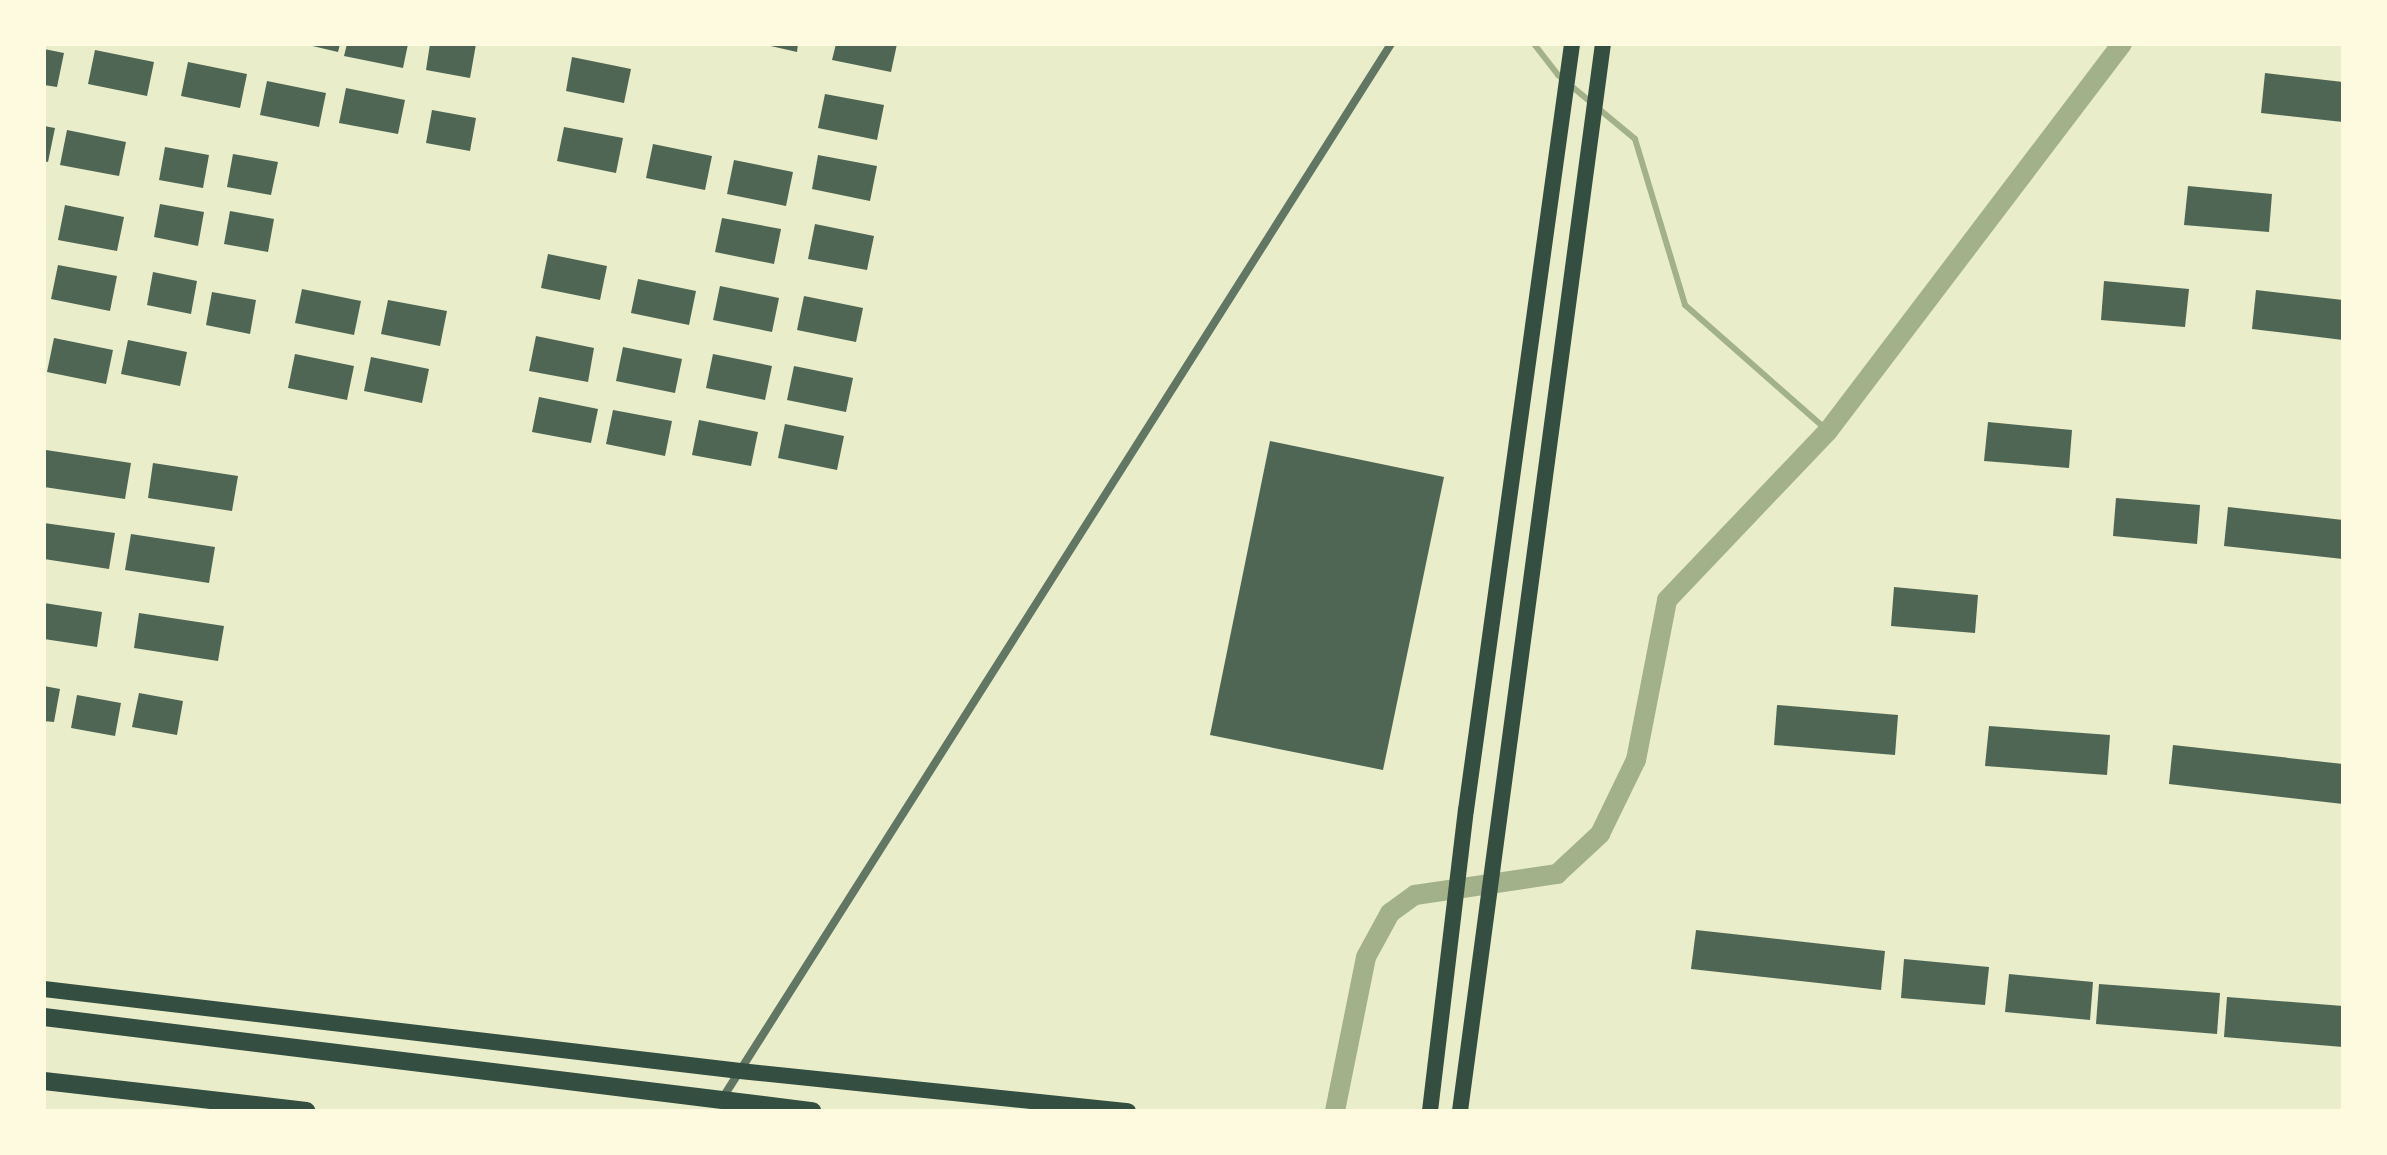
<!DOCTYPE html>
<style>
body{margin:0}
#map{position:relative;width:2387px;height:1155px;overflow:hidden;background:#e9edc9;font-family:Georgia,serif}
div>[style]{position:absolute}
[style*='--x']{left:calc(var(--x)*1px);top:calc(var(--y)*1px);width:calc(var(--w)*1px);rotate:calc(var(--a)*1deg)}
.stream>*{height:6px;margin:-3px;padding:0 3px;transform-origin:3px;border-radius:3px;background:#a3b18a}
.canal>*{height:20px;margin:-10px;padding:0 10px;transform-origin:10px;border-radius:10px;background:#a3b18a}
.building>*{inset:0;background:#4f6655}
.minor>*{height:8px;margin:-4px;padding:0 4px;transform-origin:4px;border-radius:4px;background:#617663}
.secondary>*{height:16px;margin:-8px;padding:0 8px;transform-origin:8px;border-radius:8px;background:#344e41}
.primary>*{height:18px;margin:-9px;padding:0 9px;transform-origin:9px;border-radius:9px;background:#344e41}
span{translate:-50% -50%;white-space:nowrap;text-align:center;line-height:1.15;-webkit-text-stroke:6px #fefae0;paint-order:stroke}
.frame{position:absolute;inset:0;border:46px solid #fefae0;pointer-events:none}
</style>
<div id="map">
<div class="stream">
<div style="--x:1534;--y:44;--w:39;--a:52"></div>
<div style="--x:1558;--y:75;--w:100;--a:39.7"></div>
<div style="--x:1635;--y:139;--w:173;--a:73.2"></div>
<div style="--x:1685;--y:305;--w:191;--a:41.4"></div>
</div>
<div class="canal">
<div style="--x:1335;--y:1111;--w:157;--a:-78.6"></div>
<div style="--x:1366;--y:957;--w:50;--a:-61.4"></div>
<div style="--x:1390;--y:913;--w:31;--a:-36"></div>
<div style="--x:1415;--y:895;--w:144;--a:-8.4"></div>
<div style="--x:1557;--y:874;--w:59;--a:-42.9"></div>
<div style="--x:1600;--y:834;--w:82;--a:-64.1"></div>
<div style="--x:1636;--y:760;--w:163;--a:-79"></div>
<div style="--x:1667;--y:600;--w:233;--a:-46.4"></div>
<div style="--x:1828;--y:431;--w:486;--a:-52.8"></div>
</div>
<div class="building">
<div style="clip-path:polygon(304px 44px,340px 44px,338px 52px)"></div>
<div style="clip-path:polygon(347px 44px,408px 44px,403px 68px,344px 56px)"></div>
<div style="clip-path:polygon(430px 44px,476px 44px,470px 78px,426px 70px)"></div>
<div style="clip-path:polygon(762px 44px,798px 44px,797px 52px)"></div>
<div style="clip-path:polygon(836px 44px,897px 44px,891px 72px,832px 60px)"></div>
<div style="clip-path:polygon(44px 49px,64px 53px,57px 87px,44px 85px)"></div>
<div style="clip-path:polygon(95px 50px,154px 62px,147px 96px,88px 84px)"></div>
<div style="clip-path:polygon(572px 57px,631px 69px,624px 103px,566px 91px)"></div>
<div style="clip-path:polygon(188px 62px,247px 74px,240px 108px,181px 96px)"></div>
<div style="clip-path:polygon(2265px 73px,2343px 82px,2343px 122px,2261px 113px)"></div>
<div style="clip-path:polygon(267px 81px,326px 93px,319px 127px,260px 115px)"></div>
<div style="clip-path:polygon(346px 88px,405px 100px,398px 134px,339px 123px)"></div>
<div style="clip-path:polygon(825px 94px,884px 105px,877px 140px,818px 128px)"></div>
<div style="clip-path:polygon(432px 110px,476px 118px,470px 151px,426px 143px)"></div>
<div style="clip-path:polygon(44px 126px,55px 128px,48px 162px,44px 161px)"></div>
<div style="clip-path:polygon(564px 127px,623px 138px,616px 173px,557px 161px)"></div>
<div style="clip-path:polygon(67px 130px,126px 142px,119px 176px,60px 165px)"></div>
<div style="clip-path:polygon(653px 144px,712px 156px,705px 190px,646px 178px)"></div>
<div style="clip-path:polygon(165px 147px,209px 155px,203px 188px,159px 180px)"></div>
<div style="clip-path:polygon(233px 154px,278px 162px,271px 195px,227px 187px)"></div>
<div style="clip-path:polygon(818px 155px,877px 166px,870px 201px,812px 189px)"></div>
<div style="clip-path:polygon(734px 160px,793px 172px,786px 206px,727px 194px)"></div>
<div style="clip-path:polygon(2188px 186px,2272px 194px,2269px 232px,2184px 225px)"></div>
<div style="clip-path:polygon(160px 204px,204px 212px,198px 246px,154px 237px)"></div>
<div style="clip-path:polygon(65px 205px,124px 217px,117px 251px,58px 240px)"></div>
<div style="clip-path:polygon(230px 211px,274px 219px,268px 252px,224px 244px)"></div>
<div style="clip-path:polygon(722px 218px,781px 229px,774px 264px,715px 252px)"></div>
<div style="clip-path:polygon(815px 224px,874px 236px,867px 270px,808px 259px)"></div>
<div style="clip-path:polygon(548px 254px,607px 266px,600px 300px,541px 288px)"></div>
<div style="clip-path:polygon(58px 265px,117px 276px,110px 311px,51px 299px)"></div>
<div style="clip-path:polygon(153px 272px,197px 281px,191px 314px,147px 305px)"></div>
<div style="clip-path:polygon(638px 279px,696px 291px,689px 325px,631px 313px)"></div>
<div style="clip-path:polygon(2104px 281px,2189px 289px,2185px 327px,2101px 320px)"></div>
<div style="clip-path:polygon(720px 286px,779px 298px,772px 332px,713px 320px)"></div>
<div style="clip-path:polygon(302px 289px,361px 301px,354px 335px,295px 323px)"></div>
<div style="clip-path:polygon(2256px 290px,2343px 300px,2343px 340px,2252px 329px)"></div>
<div style="clip-path:polygon(212px 292px,256px 300px,250px 334px,206px 325px)"></div>
<div style="clip-path:polygon(804px 296px,863px 308px,856px 342px,797px 330px)"></div>
<div style="clip-path:polygon(388px 300px,447px 311px,440px 346px,381px 334px)"></div>
<div style="clip-path:polygon(536px 336px,594px 348px,588px 382px,529px 371px)"></div>
<div style="clip-path:polygon(54px 338px,113px 350px,106px 384px,47px 372px)"></div>
<div style="clip-path:polygon(128px 340px,187px 352px,180px 386px,121px 374px)"></div>
<div style="clip-path:polygon(623px 347px,682px 359px,675px 393px,616px 381px)"></div>
<div style="clip-path:polygon(295px 354px,354px 366px,347px 400px,288px 388px)"></div>
<div style="clip-path:polygon(713px 354px,772px 366px,765px 400px,706px 388px)"></div>
<div style="clip-path:polygon(371px 357px,429px 369px,422px 403px,364px 391px)"></div>
<div style="clip-path:polygon(794px 366px,853px 378px,846px 412px,787px 400px)"></div>
<div style="clip-path:polygon(539px 397px,598px 409px,591px 443px,532px 432px)"></div>
<div style="clip-path:polygon(613px 410px,672px 421px,665px 456px,606px 444px)"></div>
<div style="clip-path:polygon(699px 420px,758px 432px,751px 466px,692px 455px)"></div>
<div style="clip-path:polygon(1988px 422px,2072px 430px,2069px 468px,1984px 461px)"></div>
<div style="clip-path:polygon(785px 424px,844px 436px,837px 470px,778px 458px)"></div>
<div style="clip-path:polygon(1270px 441px,1444px 477px,1383px 770px,1210px 735px)"></div>
<div style="clip-path:polygon(46px 450px,131px 463px,125px 499px,44px 487px)"></div>
<div style="clip-path:polygon(153px 463px,238px 476px,232px 511px,148px 498px)"></div>
<div style="clip-path:polygon(2116px 498px,2200px 505px,2197px 544px,2113px 536px)"></div>
<div style="clip-path:polygon(2228px 507px,2343px 520px,2343px 559px,2224px 546px)"></div>
<div style="clip-path:polygon(44px 523px,115px 533px,109px 569px,44px 559px)"></div>
<div style="clip-path:polygon(131px 534px,215px 547px,209px 583px,125px 570px)"></div>
<div style="clip-path:polygon(1894px 587px,1978px 595px,1975px 633px,1891px 626px)"></div>
<div style="clip-path:polygon(44px 603px,102px 612px,97px 647px,44px 639px)"></div>
<div style="clip-path:polygon(139px 613px,224px 626px,218px 661px,134px 648px)"></div>
<div style="clip-path:polygon(44px 686px,60px 689px,54px 722px,44px 721px)"></div>
<div style="clip-path:polygon(139px 693px,183px 701px,177px 735px,132px 727px)"></div>
<div style="clip-path:polygon(77px 695px,121px 703px,115px 736px,71px 728px)"></div>
<div style="clip-path:polygon(1777px 705px,1898px 715px,1895px 755px,1774px 745px)"></div>
<div style="clip-path:polygon(1989px 726px,2110px 735px,2107px 775px,1985px 766px)"></div>
<div style="clip-path:polygon(2173px 745px,2343px 764px,2343px 804px,2169px 784px)"></div>
<div style="clip-path:polygon(1696px 930px,1885px 951px,1881px 990px,1691px 969px)"></div>
<div style="clip-path:polygon(1904px 959px,1989px 967px,1985px 1005px,1901px 998px)"></div>
<div style="clip-path:polygon(2009px 974px,2093px 982px,2090px 1020px,2005px 1012px)"></div>
<div style="clip-path:polygon(2099px 984px,2220px 993px,2217px 1034px,2096px 1024px)"></div>
<div style="clip-path:polygon(2227px 997px,2343px 1006px,2343px 1047px,2224px 1037px)"></div>
</div>
<div class="minor">
<div style="--x:722;--y:1099;--w:1249;--a:-57.62"></div>
</div>
<div class="secondary">
<div style="--x:44;--y:989;--w:701;--a:6.72"></div>
<div style="--x:740;--y:1071;--w:390;--a:5.9"></div>
<div style="--x:1430;--y:1111;--w:303;--a:-83.2"></div>
<div style="--x:1466;--y:810;--w:773;--a:-82.12"></div>
<div style="--x:1460;--y:1111;--w:1077;--a:-82.37"></div>
</div>
<div class="primary">
<div style="--x:44;--y:1017;--w:774;--a:6.98"></div>
<div style="--x:44;--y:1081;--w:264;--a:6.5"></div>
</div>
<div class="frame"></div>
</div>
